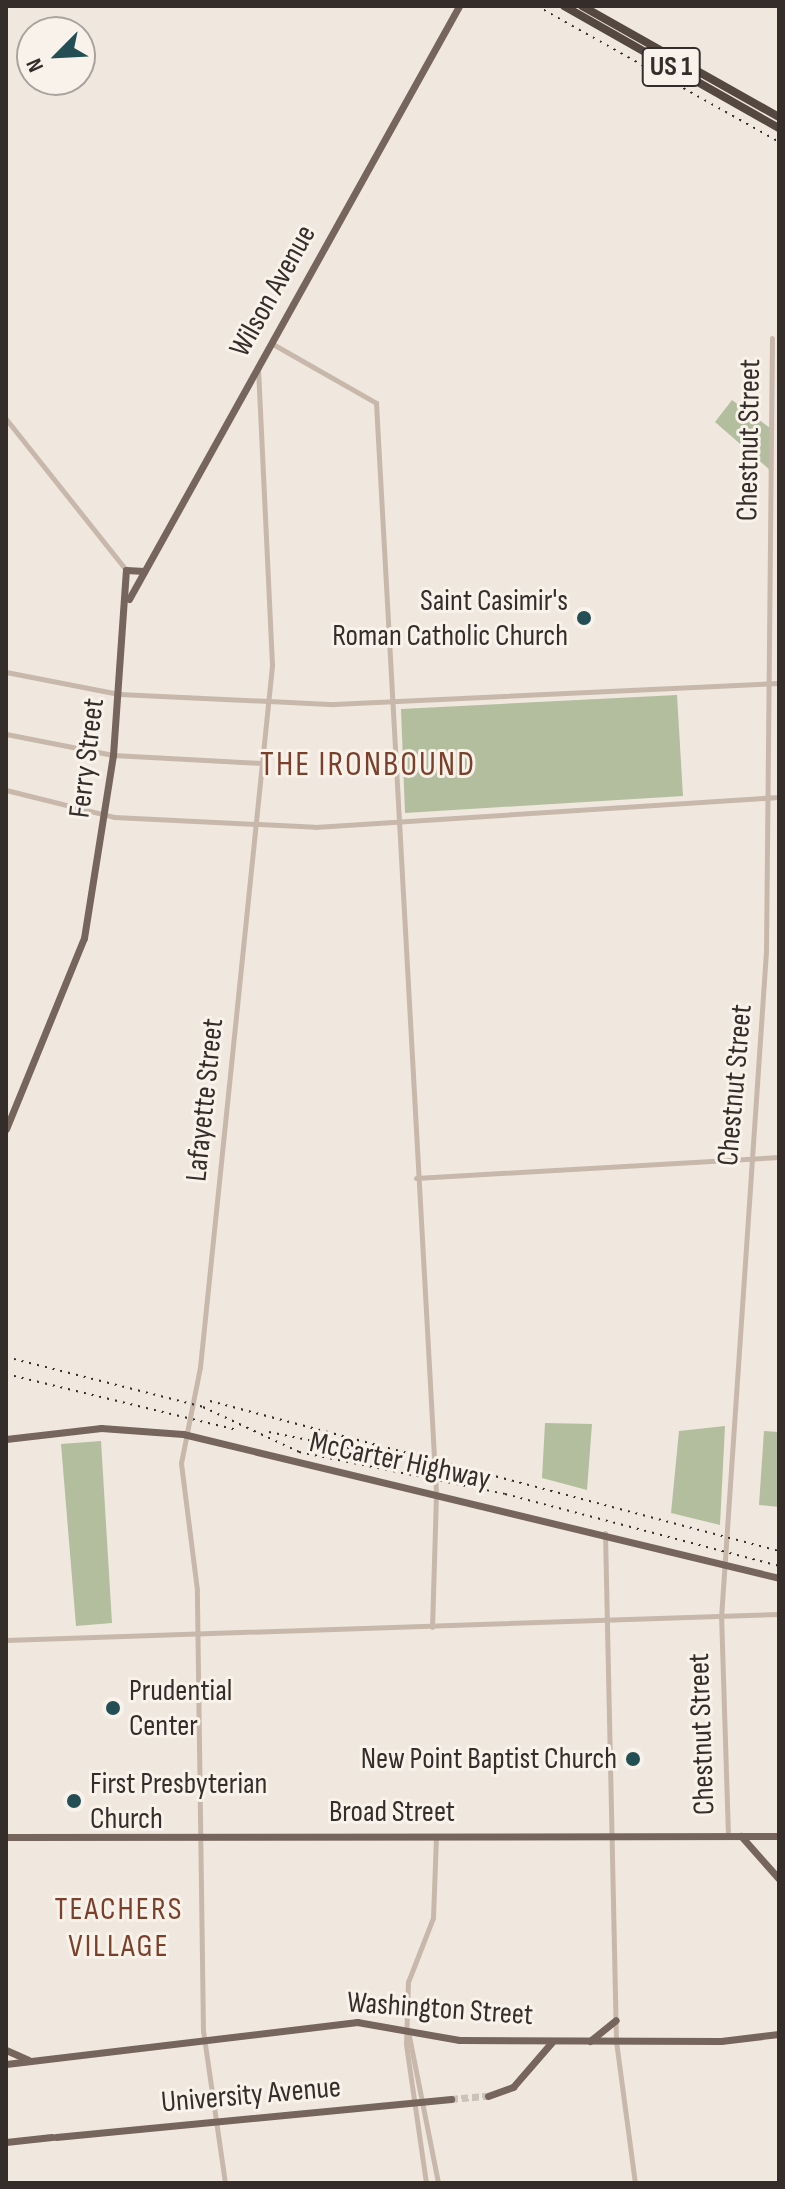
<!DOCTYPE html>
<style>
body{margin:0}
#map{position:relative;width:785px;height:2189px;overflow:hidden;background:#f0e8de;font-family:"Sofia Sans Condensed",sans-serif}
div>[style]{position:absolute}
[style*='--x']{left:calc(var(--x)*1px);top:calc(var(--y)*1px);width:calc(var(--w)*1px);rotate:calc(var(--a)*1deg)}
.green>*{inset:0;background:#b3be9f}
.major-tunnel>*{height:7px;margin-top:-3.5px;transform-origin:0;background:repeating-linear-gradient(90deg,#cbc3ba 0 7px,transparent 0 10.5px)}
.minor>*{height:5px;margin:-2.5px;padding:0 2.5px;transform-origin:2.5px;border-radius:2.5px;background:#c7b8ab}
.major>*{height:7px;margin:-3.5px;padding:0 3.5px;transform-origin:3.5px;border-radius:3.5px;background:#76655c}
.highway>*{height:8px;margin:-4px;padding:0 4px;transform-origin:4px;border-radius:4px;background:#554841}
.rail>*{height:2px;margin-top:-1px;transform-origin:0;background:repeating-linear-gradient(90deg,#352d29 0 2px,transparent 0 8px)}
.dots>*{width:22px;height:22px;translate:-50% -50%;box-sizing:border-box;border:4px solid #f8f2ea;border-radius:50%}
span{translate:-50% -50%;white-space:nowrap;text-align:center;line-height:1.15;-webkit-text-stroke:6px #f8f2ea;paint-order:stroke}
.shield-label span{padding:2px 6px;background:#f8f2ea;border:2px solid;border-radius:6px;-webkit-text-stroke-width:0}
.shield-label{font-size:28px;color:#352d29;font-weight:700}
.street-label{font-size:30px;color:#352d29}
.poi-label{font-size:30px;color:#352d29}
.right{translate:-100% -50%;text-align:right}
.left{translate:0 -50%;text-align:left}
.neighbourhood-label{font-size:32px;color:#7c402a;letter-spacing:2px}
.quarter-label{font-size:34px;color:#7c402a;letter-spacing:2px}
.frame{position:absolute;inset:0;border:8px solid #352d29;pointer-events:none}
.north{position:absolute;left:16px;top:16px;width:80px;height:80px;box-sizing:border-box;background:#f8f2ea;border:2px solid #aaa39d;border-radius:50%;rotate:246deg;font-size:22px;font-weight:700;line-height:32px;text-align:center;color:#352d29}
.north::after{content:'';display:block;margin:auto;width:28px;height:36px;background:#234e53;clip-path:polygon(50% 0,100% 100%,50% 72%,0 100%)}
</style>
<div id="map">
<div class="green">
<div style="clip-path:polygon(732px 400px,770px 428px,770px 470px,715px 422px)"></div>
<div style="clip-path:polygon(677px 695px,683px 796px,405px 813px,401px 709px)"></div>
<div style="clip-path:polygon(545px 1423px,592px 1424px,587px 1490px,542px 1478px)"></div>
<div style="clip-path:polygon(725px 1426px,720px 1525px,671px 1513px,679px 1431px)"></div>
<div style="clip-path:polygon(764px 1431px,779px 1432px,779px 1507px,759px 1505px)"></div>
<div style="clip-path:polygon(101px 1441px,112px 1623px,76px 1626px,61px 1444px)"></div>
</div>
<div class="major-tunnel">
<div style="--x:451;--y:2099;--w:37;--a:-5"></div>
</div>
<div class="minor">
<div style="--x:271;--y:343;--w:121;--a:29.7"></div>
<div style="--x:376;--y:403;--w:1093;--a:86.85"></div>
<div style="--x:436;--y:1494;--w:133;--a:91.7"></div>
<div style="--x:6;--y:419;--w:193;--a:51.5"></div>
<div style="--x:6;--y:672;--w:115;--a:11"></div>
<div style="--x:119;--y:694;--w:215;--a:2.7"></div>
<div style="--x:334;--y:704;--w:445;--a:-2.7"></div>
<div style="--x:6;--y:734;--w:109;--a:11.1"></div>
<div style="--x:113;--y:755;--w:149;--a:3.1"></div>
<div style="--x:6;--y:790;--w:111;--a:14"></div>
<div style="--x:114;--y:817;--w:201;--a:2.8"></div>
<div style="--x:315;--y:827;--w:465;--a:-3.7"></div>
<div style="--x:416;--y:1178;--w:364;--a:-3.3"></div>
<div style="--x:605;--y:1533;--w:508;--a:88.76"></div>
<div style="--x:616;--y:2041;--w:143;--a:82.4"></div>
<div style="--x:6;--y:1640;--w:773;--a:-1.93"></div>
<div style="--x:728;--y:1836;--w:218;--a:-91.8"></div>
<div style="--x:721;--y:1618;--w:669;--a:-86.14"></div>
<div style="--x:766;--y:951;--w:613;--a:-89.44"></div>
<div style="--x:408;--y:2031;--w:155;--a:78.8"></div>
<div style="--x:225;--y:2183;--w:154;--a:-98.2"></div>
<div style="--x:203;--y:2031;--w:441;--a:-90.8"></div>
<div style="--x:197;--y:1590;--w:128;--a:-97.2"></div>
<div style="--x:181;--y:1463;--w:98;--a:-78.8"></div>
<div style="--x:200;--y:1367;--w:706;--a:-84.14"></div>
<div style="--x:272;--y:665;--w:296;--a:-92.7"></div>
<div style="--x:426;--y:2183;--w:140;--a:-98.2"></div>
<div style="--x:406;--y:2044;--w:62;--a:-88.2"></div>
<div style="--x:408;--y:1982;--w:69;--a:-68.7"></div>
<div style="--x:433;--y:1918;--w:82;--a:-87.9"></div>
</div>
<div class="major">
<div style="--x:129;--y:599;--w:679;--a:-60.9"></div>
<div style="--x:6;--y:1129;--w:206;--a:-67.8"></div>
<div style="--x:84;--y:938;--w:185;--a:-81"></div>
<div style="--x:113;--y:755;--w:185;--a:-86"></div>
<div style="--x:126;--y:570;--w:18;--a:3"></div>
<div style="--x:6;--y:1439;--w:96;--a:-6.6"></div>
<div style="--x:101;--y:1428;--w:82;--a:4.2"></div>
<div style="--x:183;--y:1434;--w:613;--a:13.58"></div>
<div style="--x:741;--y:1836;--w:57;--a:48.5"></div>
<div style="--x:6;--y:1837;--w:773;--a:-0.07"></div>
<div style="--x:590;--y:2041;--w:33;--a:-39"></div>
<div style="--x:6;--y:2050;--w:24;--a:24"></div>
<div style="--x:6;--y:2064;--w:354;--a:-6.8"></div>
<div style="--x:357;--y:2022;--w:104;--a:10"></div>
<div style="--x:459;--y:2040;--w:262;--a:0.2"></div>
<div style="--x:721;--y:2041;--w:58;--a:-6.9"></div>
<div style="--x:488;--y:2096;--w:27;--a:-20"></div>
<div style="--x:513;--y:2087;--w:60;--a:-49.1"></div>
<div style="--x:56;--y:2137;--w:397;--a:-5.5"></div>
<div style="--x:6;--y:2142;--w:46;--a:-6.2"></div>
</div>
<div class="highway">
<div style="--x:564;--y:6;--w:247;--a:29.6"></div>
<div style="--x:582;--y:6;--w:226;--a:29.4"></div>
</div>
<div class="rail">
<div style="--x:537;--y:6;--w:278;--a:29.3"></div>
<div style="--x:6;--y:1357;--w:203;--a:14.2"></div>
<div style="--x:203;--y:1407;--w:106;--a:25.1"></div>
<div style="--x:299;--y:1452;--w:210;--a:11.5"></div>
<div style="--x:505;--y:1494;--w:283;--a:14.7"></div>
<div style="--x:6;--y:1374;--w:239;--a:13.6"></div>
<div style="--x:210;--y:1401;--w:588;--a:14.77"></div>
<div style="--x:269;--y:1432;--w:85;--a:11.6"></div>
</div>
<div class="dots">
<div style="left:584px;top:618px;background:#234e53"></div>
<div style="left:113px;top:1708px;background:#234e53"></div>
<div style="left:633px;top:1759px;background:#234e53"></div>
<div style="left:74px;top:1801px;background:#234e53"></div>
</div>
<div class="shield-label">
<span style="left:671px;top:67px">US 1</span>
</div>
<div class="street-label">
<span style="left:273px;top:291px;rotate:-61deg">Wilson Avenue</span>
<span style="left:749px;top:440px;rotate:-89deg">Chestnut Street</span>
<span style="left:87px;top:758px;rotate:-83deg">Ferry Street</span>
<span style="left:735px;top:1085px;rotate:-85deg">Chestnut Street</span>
<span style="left:205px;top:1100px;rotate:-84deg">Lafayette Street</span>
<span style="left:400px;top:1461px;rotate:12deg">McCarter Highway</span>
<span style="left:702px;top:1734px;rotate:-92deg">Chestnut Street</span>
<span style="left:392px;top:1812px">Broad Street</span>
<span style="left:440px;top:2009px;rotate:4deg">Washington Street</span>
<span style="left:251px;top:2095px;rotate:-5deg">University Avenue</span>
</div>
<div class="poi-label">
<span class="right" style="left:568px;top:618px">Saint Casimir's<br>Roman Catholic Church</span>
<span class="left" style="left:129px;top:1708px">Prudential<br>Center</span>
<span class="right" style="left:617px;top:1759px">New Point Baptist Church</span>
<span class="left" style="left:90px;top:1801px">First Presbyterian<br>Church</span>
</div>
<div class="neighbourhood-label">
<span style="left:119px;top:1929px">TEACHERS<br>VILLAGE</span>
</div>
<div class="quarter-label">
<span style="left:368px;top:765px">THE IRONBOUND</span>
</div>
<div class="frame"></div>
<div class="north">N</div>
</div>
